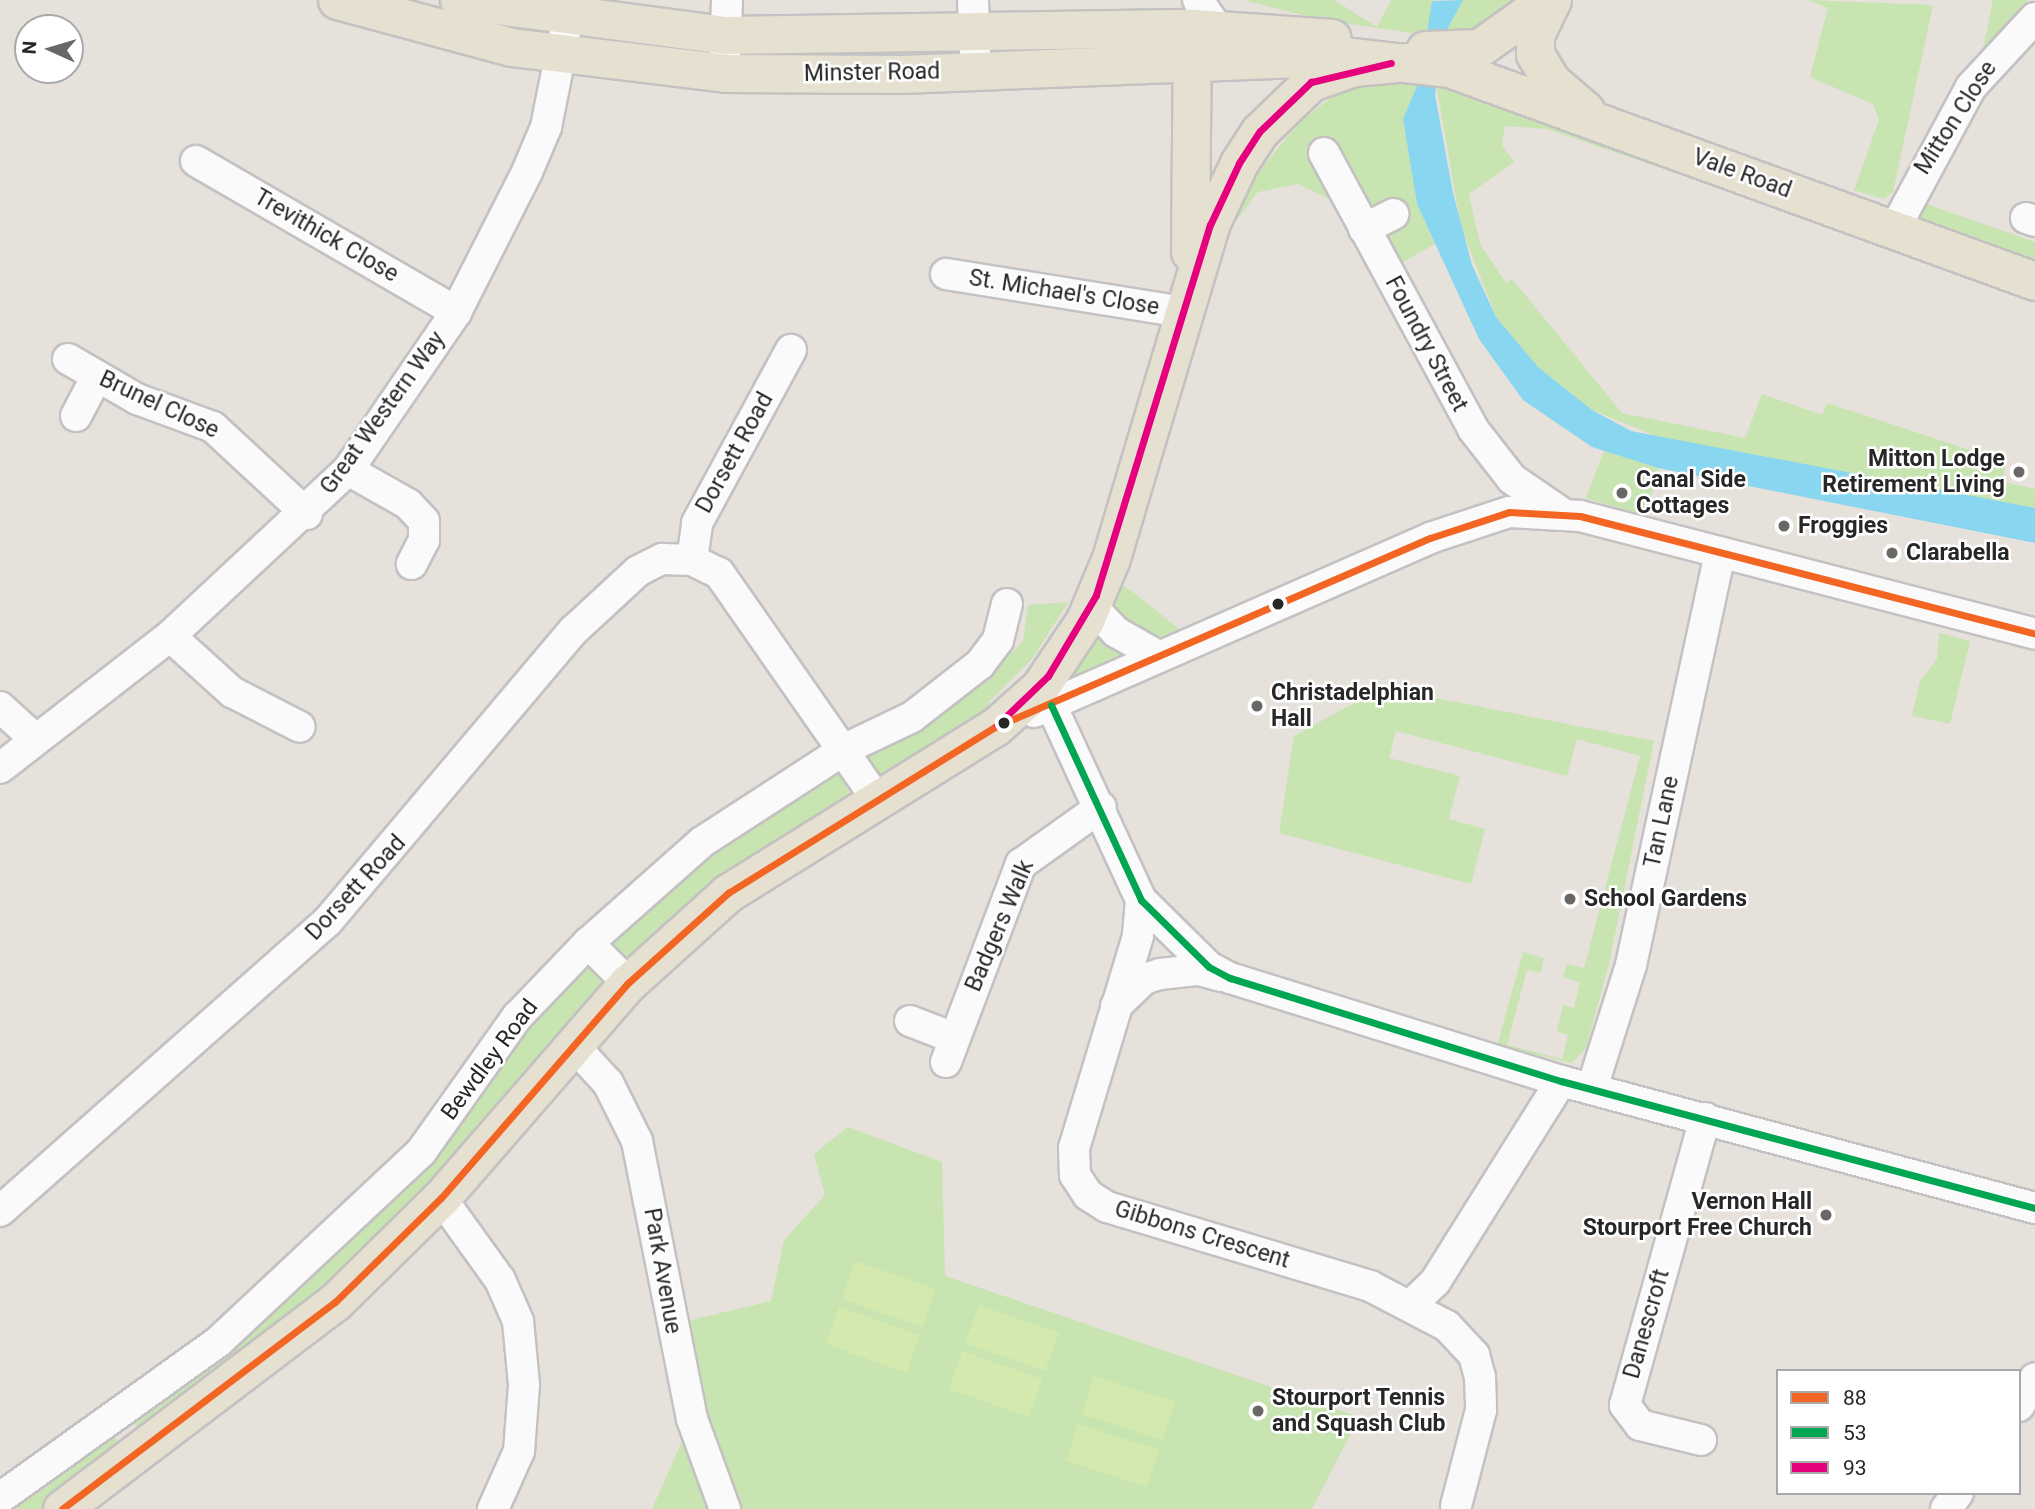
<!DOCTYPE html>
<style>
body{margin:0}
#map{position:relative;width:2035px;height:1509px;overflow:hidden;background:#e6e1db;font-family:Roboto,sans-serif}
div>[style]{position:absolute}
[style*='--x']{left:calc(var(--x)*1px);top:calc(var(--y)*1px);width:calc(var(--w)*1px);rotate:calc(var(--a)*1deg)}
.green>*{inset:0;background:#c7e4b1}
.pitch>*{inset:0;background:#d4e9ad}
.water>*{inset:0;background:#88d6ef}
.roads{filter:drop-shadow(2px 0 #c3c1c2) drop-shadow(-2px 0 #c3c1c2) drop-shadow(0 2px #c3c1c2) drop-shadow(0 -2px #c3c1c2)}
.minor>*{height:30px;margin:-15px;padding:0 15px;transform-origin:15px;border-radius:15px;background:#fbfafa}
.major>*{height:37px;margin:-18.5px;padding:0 18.5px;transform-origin:18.5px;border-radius:18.5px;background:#e6e0d0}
.bus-1>*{height:7px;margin:-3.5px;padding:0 3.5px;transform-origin:3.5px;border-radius:3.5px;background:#f26522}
.bus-2>*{height:7px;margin:-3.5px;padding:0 3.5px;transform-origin:3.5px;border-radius:3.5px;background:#00a651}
.bus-3>*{height:7px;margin:-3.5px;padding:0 3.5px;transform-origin:3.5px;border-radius:3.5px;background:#e5007d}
.dots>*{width:19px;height:19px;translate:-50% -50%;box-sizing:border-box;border:4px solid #fff;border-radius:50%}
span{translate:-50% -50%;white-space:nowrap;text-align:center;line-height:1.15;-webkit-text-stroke:5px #fff;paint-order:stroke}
.street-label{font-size:23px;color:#272727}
.poi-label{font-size:23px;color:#272727;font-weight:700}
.right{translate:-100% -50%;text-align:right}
.left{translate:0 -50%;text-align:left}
.legend{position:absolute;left:1776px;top:1369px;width:245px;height:126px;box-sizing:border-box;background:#fff;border:2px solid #a9a9a9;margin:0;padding:9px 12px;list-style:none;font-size:21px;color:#272727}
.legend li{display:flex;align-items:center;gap:14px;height:35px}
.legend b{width:35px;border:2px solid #a9a9a9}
.north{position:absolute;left:14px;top:14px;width:70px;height:70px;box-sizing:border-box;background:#fff;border:2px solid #a9a9a9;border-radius:50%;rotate:274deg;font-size:19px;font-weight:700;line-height:28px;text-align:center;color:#272727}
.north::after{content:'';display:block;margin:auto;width:24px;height:32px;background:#6a6866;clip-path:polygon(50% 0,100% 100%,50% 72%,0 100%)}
</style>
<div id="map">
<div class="green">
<div style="clip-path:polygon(1244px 0,1334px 0,1377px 27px,1391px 0,1433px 0,1426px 35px,1322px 20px)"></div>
<div style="clip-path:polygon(1463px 0,1531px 0,1502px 25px,1443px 37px)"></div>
<div style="clip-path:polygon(1808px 0,1933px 5px,1893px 192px,1884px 199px,1854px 190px,1879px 120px,1873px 104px,1810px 77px,1828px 8px)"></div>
<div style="clip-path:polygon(1993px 0,2026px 0,2035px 14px,1982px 55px)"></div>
<div style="clip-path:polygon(1374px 80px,1419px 81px,1403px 119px,1417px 204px,1435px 244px,1396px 266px,1380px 234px,1378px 211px,1338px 203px,1298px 184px,1258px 192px,1231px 227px,1255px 176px,1299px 123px,1334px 95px)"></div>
<div style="clip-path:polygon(1436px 83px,1760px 202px,1547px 129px,1505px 126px,1502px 145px,1514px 162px,1469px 194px,1480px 244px,1506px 283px,1512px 279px,1622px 413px,1745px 438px,1762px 394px,1822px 415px,1827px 403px,2006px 462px,2002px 482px,2035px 489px,2035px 508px,1663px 439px,1592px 410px,1538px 367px,1496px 317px,1461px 227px)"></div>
<div style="clip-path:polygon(1918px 201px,2035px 242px,2035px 260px,1917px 219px)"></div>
<div style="clip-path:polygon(1604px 451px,1658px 468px,1646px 516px,1586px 498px)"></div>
<div style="clip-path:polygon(1116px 580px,1138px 596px,1184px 633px,1163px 643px,1137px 632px,1111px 608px)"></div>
<div style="clip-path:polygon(1068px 602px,1033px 658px,989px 702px,989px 724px,884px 784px,865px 752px,976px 686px,1023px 642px,1028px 605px)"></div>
<div style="clip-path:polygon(1098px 631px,1130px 657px,1070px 680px,1088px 652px)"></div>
<div style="clip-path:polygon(1939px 633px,1970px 641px,1950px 724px,1912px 716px,1920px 681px,1937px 659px)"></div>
<div style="clip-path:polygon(1391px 683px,1400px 691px,1654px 741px,1609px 964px,1586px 1048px,1572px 1063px,1497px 1046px,1523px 952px,1544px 958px,1541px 973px,1527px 970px,1507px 1045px,1562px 1059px,1568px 1035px,1557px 1031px,1563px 1005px,1574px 1008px,1580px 982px,1563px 977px,1567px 964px,1584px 968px,1640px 756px,1577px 739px,1567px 776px,1396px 731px,1389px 758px,1460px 776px,1449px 819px,1485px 829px,1471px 884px,1279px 833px,1294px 736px)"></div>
<div style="clip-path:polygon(836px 769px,855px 803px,640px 959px,619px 957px,607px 936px,706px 847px)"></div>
<div style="clip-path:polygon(574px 965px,597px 966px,605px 985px,329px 1294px,146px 1430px,136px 1426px,133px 1415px,222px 1346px)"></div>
<div style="clip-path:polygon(848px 1127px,942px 1162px,945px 1276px,1359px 1417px,1312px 1509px,652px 1509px,692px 1419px,670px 1325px,771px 1301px,784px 1240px,825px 1195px,814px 1154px)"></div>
<div style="clip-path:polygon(101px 1437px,117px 1439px,117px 1456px,51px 1509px,0 1509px)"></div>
</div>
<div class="pitch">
<div style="clip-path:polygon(855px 1261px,936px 1289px,922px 1327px,842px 1299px)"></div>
<div style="clip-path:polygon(979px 1305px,1059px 1333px,1045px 1371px,965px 1343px)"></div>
<div style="clip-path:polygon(839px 1307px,920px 1335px,906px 1373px,826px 1344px)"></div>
<div style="clip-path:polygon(962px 1351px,1042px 1379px,1029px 1417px,949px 1389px)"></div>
<div style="clip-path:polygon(1094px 1376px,1175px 1402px,1162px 1440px,1082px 1414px)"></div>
<div style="clip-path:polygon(1078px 1424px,1159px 1450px,1147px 1487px,1066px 1461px)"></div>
</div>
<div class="water">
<div style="clip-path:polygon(1463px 0,1443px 37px,1435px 95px,1453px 193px,1472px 265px,1496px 317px,1538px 367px,1592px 410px,1631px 431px,2035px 508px,2035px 543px,1658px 468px,1592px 447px,1523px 400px,1479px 339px,1417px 204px,1403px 119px,1419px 81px,1432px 1px)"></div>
</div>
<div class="roads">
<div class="minor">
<div style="--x:973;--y:0;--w:52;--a:87.8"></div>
<div style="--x:1198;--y:0;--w:34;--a:56"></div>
<div style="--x:725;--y:55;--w:55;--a:-87.9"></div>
<div style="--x:1324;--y:153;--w:314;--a:61.6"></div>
<div style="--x:1473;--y:429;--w:63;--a:52"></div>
<div style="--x:1512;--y:479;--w:57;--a:34.2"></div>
<div style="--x:196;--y:161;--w:301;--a:30.1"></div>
<div style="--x:2026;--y:218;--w:9;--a:18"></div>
<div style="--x:1364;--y:229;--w:33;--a:-27"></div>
<div style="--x:1894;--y:230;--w:162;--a:-61.7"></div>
<div style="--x:1971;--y:87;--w:94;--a:-47.2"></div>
<div style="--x:946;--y:274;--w:240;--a:9.1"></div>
<div style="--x:68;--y:359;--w:80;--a:30.1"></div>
<div style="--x:137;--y:399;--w:81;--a:20.2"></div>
<div style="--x:213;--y:427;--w:128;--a:42.8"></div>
<div style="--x:76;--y:416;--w:45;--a:-62.3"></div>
<div style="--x:348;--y:470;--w:69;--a:29.5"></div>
<div style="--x:408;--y:504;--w:23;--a:47"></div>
<div style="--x:424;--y:521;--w:19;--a:90"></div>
<div style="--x:424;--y:540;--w:27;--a:117"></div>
<div style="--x:692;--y:560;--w:37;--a:-82"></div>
<div style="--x:697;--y:523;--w:197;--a:-61.5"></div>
<div style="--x:1091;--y:606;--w:36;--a:46"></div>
<div style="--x:1116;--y:632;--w:48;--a:29.7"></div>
<div style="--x:170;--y:636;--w:84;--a:42.1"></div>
<div style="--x:232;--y:692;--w:76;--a:27.2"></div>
<div style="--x:1051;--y:705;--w:215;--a:65.2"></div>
<div style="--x:1141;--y:900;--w:95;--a:44.6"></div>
<div style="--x:1209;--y:967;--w:24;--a:28"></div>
<div style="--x:1230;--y:978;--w:347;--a:17.3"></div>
<div style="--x:1561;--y:1081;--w:491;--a:15"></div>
<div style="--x:0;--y:707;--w:47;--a:42.4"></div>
<div style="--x:1034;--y:712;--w:433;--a:-23.7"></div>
<div style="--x:1430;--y:538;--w:83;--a:-18.2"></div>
<div style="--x:1509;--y:512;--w:71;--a:3.2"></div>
<div style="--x:1580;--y:516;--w:470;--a:14.5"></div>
<div style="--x:0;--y:768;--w:215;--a:-37.8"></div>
<div style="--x:170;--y:636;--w:243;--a:-43"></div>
<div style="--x:348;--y:470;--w:191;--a:-55.6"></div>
<div style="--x:456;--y:312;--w:157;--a:-63.1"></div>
<div style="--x:527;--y:172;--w:49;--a:-67.1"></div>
<div style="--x:546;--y:127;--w:97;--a:-78.7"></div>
<div style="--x:1141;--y:900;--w:36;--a:95"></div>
<div style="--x:1138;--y:936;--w:221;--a:106.8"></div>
<div style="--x:1074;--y:1148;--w:27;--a:88"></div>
<div style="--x:1075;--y:1175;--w:24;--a:57"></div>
<div style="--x:1088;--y:1195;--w:22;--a:32"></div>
<div style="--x:1107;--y:1207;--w:275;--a:16.7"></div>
<div style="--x:1370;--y:1286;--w:87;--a:27.5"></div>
<div style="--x:1447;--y:1326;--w:40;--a:47"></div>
<div style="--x:1474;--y:1355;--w:23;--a:75"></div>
<div style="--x:1480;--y:1377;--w:33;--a:88"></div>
<div style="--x:1481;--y:1410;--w:99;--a:104.6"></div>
<div style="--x:588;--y:943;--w:57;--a:45"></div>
<div style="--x:1116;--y:1006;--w:39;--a:-44"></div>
<div style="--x:1144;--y:979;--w:17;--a:-17"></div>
<div style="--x:1160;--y:974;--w:39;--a:-6"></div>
<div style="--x:1199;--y:970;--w:23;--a:15"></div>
<div style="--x:910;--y:1021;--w:47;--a:21.1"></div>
<div style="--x:574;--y:1046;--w:50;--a:47.4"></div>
<div style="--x:608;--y:1083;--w:65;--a:63.4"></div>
<div style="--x:637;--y:1141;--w:283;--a:78.8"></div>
<div style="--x:692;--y:1419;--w:96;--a:69.9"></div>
<div style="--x:946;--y:1062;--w:212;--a:-69.3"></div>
<div style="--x:1021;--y:864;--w:98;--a:-35.5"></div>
<div style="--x:1592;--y:1088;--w:129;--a:-72.4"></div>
<div style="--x:1631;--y:965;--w:422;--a:-77.8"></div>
<div style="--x:441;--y:1198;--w:101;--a:54.3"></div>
<div style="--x:500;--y:1280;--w:45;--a:66.3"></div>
<div style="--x:518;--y:1321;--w:64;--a:84.6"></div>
<div style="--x:524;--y:1385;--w:66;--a:94.3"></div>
<div style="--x:519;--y:1451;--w:64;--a:114.1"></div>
<div style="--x:0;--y:1211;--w:436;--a:-41.5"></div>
<div style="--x:327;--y:922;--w:381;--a:-49.8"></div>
<div style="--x:573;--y:631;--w:88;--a:-42.7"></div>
<div style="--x:638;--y:571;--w:27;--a:-27"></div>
<div style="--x:662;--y:559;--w:30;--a:2"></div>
<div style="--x:692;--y:560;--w:30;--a:26"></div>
<div style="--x:719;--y:573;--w:274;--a:55.1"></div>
<div style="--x:1410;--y:1306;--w:35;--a:-44"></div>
<div style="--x:1435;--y:1282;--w:237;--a:-57.9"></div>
<div style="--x:2019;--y:1406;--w:32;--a:-60"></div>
<div style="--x:1701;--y:1440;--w:63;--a:-166.2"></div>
<div style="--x:1640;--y:1425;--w:25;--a:-127"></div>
<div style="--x:1625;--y:1405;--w:298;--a:-74.4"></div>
<div style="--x:0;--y:1498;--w:269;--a:-35.6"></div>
<div style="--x:219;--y:1341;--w:277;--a:-43.1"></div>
<div style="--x:421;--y:1152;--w:166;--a:-54.6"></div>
<div style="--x:517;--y:1017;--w:103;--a:-46.2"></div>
<div style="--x:588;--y:943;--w:152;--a:-41.5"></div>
<div style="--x:702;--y:842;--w:171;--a:-33"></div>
<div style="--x:845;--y:749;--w:74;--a:-25.5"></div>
<div style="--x:912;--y:717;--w:86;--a:-37.9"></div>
<div style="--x:980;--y:664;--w:30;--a:-53"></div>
<div style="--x:998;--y:640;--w:37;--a:-76"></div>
<div style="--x:1946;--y:1509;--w:20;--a:-53"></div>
</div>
<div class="major">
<div style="--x:337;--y:0;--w:180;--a:15.1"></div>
<div style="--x:511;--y:47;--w:216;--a:6.9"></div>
<div style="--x:725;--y:73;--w:177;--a:0.3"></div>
<div style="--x:902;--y:74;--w:441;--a:-2.3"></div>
<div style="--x:1343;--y:56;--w:107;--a:6.5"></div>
<div style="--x:1449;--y:68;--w:624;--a:19.98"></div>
<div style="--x:459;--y:0;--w:269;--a:7.5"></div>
<div style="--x:726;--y:35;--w:467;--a:-0.9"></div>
<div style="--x:1193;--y:28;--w:139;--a:4.1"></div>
<div style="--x:1552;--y:0;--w:39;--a:116"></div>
<div style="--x:1535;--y:35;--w:19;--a:90"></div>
<div style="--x:1535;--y:54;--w:31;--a:59"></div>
<div style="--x:1551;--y:81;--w:45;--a:40.5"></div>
<div style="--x:1425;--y:50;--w:54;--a:-2.1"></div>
<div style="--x:1479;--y:48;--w:83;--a:-35.2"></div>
<div style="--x:1190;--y:252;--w:214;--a:-89.5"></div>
<div style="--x:62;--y:1509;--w:343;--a:-37.2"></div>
<div style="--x:335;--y:1302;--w:148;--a:-44.5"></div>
<div style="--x:441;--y:1198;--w:285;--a:-49"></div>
<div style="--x:628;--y:983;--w:135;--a:-42"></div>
<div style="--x:728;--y:893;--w:314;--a:-31.9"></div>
<div style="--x:995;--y:727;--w:60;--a:-41.6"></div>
<div style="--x:1040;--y:687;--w:81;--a:-56.1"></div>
<div style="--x:1085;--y:620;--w:67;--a:-67.2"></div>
<div style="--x:1111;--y:558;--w:347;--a:-73.4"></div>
<div style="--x:1210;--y:225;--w:68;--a:-64.9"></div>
<div style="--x:1239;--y:163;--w:38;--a:-57"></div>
<div style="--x:1260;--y:131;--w:71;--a:-43.9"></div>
<div style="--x:1311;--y:82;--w:46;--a:-19.2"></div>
<div style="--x:1354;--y:67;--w:53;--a:-5.4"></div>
</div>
</div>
<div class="bus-1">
<div style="--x:62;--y:1509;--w:343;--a:-37.2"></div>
<div style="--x:335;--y:1302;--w:148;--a:-44.5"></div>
<div style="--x:441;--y:1198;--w:285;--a:-49"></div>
<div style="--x:628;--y:983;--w:135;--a:-42"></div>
<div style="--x:728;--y:893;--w:314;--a:-31.9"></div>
<div style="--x:995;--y:727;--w:474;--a:-23.5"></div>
<div style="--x:1430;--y:538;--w:83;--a:-18.2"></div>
<div style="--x:1509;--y:512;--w:71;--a:3.2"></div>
<div style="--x:1580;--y:516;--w:470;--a:14.5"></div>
</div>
<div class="bus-2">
<div style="--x:1051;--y:705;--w:215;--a:65.2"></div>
<div style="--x:1141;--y:900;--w:95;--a:44.6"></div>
<div style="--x:1209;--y:967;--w:24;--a:28"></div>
<div style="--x:1230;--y:978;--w:347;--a:17.3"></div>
<div style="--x:1561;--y:1081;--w:491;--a:15"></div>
</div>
<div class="bus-3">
<div style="--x:997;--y:725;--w:71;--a:-43.9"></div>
<div style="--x:1048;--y:676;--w:94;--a:-59.3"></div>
<div style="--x:1096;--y:595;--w:387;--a:-72.9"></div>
<div style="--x:1210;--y:225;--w:68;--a:-64.9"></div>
<div style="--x:1239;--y:163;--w:38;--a:-57"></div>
<div style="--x:1260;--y:131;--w:71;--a:-43.9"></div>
<div style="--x:1311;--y:82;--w:82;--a:-13.4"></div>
</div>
<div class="dots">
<div style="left:2019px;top:472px;background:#6a6866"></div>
<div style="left:1622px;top:493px;background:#6a6866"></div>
<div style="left:1784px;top:526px;background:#6a6866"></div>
<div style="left:1892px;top:553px;background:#6a6866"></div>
<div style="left:1278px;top:604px;background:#272727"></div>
<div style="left:1257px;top:706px;background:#6a6866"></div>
<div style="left:1004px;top:723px;background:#272727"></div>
<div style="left:1570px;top:899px;background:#6a6866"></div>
<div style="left:1826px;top:1215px;background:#6a6866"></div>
<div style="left:1258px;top:1411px;background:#6a6866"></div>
</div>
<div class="street-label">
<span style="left:872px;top:73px;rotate:-1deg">Minster Road</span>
<span style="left:1956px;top:118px;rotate:-57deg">Mitton Close</span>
<span style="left:1742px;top:174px;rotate:20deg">Vale Road</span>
<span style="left:326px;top:236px;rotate:30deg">Trevithick Close</span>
<span style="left:1064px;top:293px;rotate:9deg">St. Michael's Close</span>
<span style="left:1426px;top:344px;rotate:62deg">Foundry Street</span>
<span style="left:159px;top:405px;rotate:25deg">Brunel Close</span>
<span style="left:383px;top:413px;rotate:-54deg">Great Western Way</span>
<span style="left:735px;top:453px;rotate:-61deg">Dorsett Road</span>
<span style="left:1662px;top:822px;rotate:-78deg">Tan Lane</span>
<span style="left:356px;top:888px;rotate:-47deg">Dorsett Road</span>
<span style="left:1000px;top:926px;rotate:-67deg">Badgers Walk</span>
<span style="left:490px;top:1060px;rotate:-53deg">Bewdley Road</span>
<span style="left:1202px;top:1235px;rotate:17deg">Gibbons Crescent</span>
<span style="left:662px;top:1271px;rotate:80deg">Park Avenue</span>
<span style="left:1647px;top:1324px;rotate:-74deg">Danescroft</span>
</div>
<div class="poi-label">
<span class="right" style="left:2005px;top:472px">Mitton Lodge<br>Retirement Living</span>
<span class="left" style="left:1636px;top:493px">Canal Side<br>Cottages</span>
<span class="left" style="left:1798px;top:526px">Froggies</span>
<span class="left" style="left:1906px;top:553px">Clarabella</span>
<span class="left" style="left:1271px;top:706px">Christadelphian<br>Hall</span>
<span class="left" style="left:1584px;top:899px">School Gardens</span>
<span class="right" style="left:1812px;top:1215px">Vernon Hall<br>Stourport Free Church</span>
<span class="left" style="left:1272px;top:1411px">Stourport Tennis<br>and Squash Club</span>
</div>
<ul class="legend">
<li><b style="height:9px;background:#f26522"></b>88</li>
<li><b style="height:9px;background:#00a651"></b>53</li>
<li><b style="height:9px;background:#e5007d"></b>93</li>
</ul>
<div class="north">N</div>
</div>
